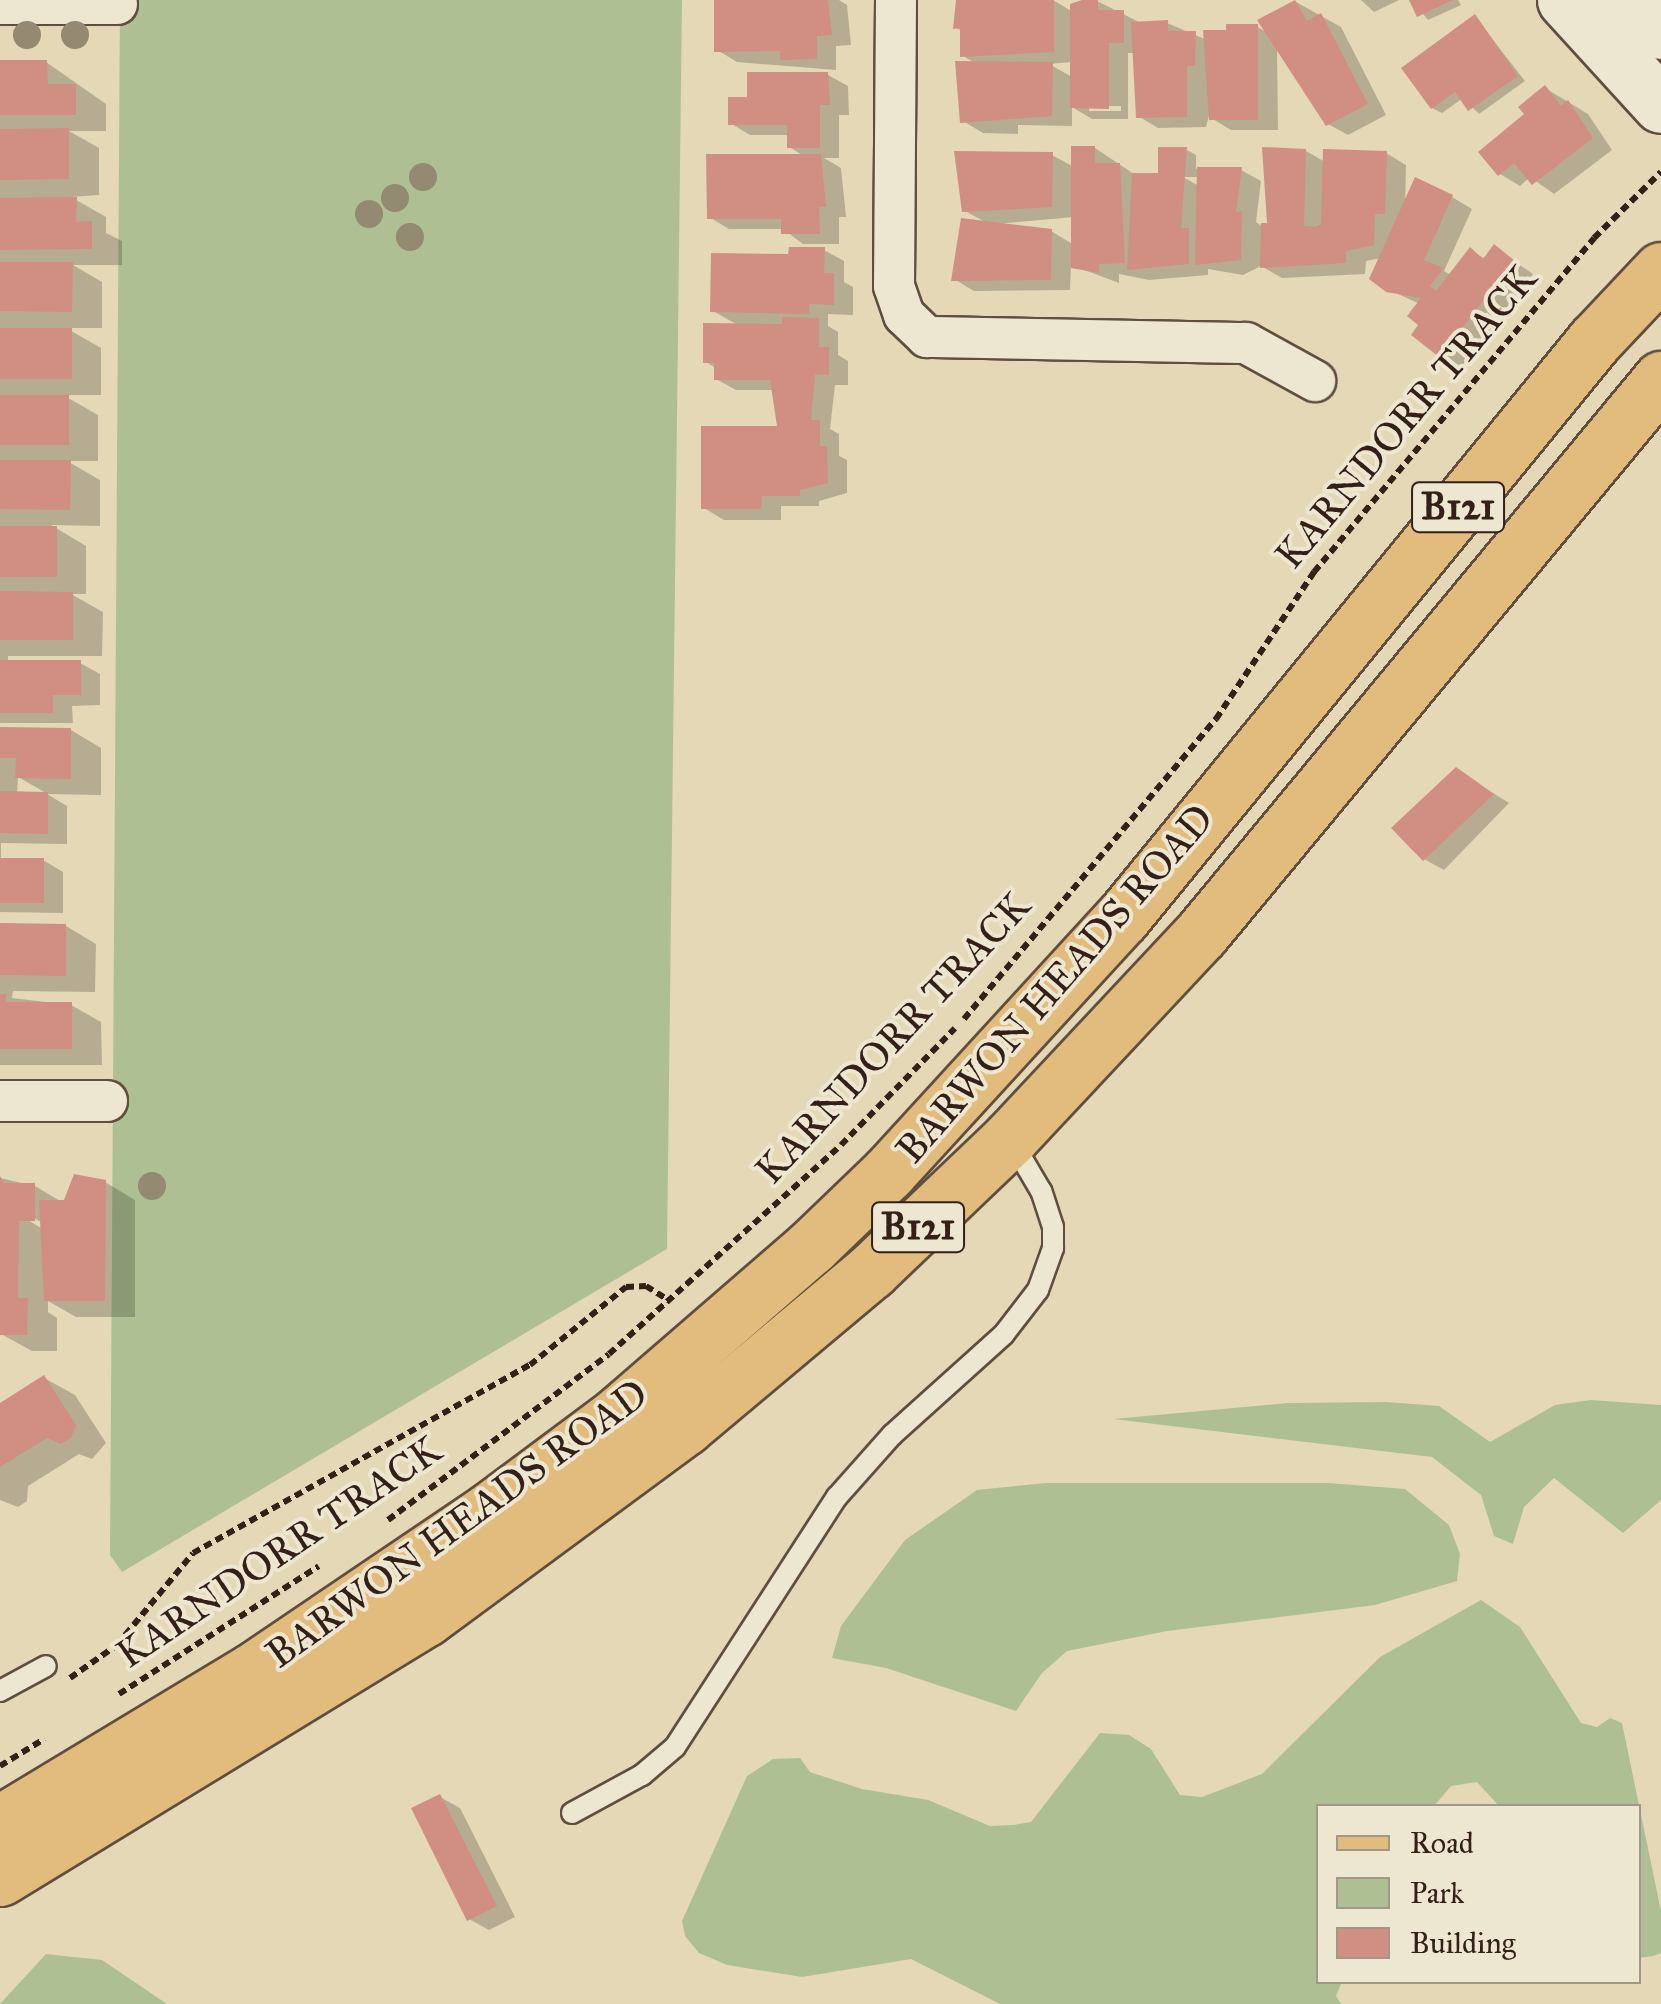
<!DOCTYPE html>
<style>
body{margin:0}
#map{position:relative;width:1661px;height:2004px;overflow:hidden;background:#e4d8b7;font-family:"IM FELL Great Primer",serif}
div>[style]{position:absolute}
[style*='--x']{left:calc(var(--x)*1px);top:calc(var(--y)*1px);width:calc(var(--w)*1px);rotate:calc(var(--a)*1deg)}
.green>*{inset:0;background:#aec093}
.shadow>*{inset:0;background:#0003}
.building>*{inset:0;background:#d08f82}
.path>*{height:6px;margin-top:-3px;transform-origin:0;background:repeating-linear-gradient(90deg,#342019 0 8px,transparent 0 13px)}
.roads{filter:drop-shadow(2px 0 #604e40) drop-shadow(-2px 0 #604e40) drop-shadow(0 2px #604e40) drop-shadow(0 -2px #604e40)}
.lane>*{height:20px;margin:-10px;padding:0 10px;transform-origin:10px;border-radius:10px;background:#ede6d0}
.street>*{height:40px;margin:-20px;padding:0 20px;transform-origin:20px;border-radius:20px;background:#ede6d0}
.secondary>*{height:55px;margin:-27.5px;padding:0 27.5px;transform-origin:27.5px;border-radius:27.5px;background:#ede6d0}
.primary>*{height:55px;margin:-27.5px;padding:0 27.5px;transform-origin:27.5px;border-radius:27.5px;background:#e2bc7c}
.trees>*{width:28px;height:28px;margin:-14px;border-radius:50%;background:#948971}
span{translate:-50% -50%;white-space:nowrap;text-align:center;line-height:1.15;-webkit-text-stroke:8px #ede6d0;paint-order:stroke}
.shield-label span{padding:2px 8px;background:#ede6d0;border:2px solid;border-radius:8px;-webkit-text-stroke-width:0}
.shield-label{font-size:38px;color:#342019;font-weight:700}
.street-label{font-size:40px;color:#342019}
.legend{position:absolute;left:1316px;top:1804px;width:325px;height:180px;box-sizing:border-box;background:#ede6d0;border:2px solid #a39787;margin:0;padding:12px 18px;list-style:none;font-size:30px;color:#342019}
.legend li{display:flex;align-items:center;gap:20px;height:50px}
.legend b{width:50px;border:2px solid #a39787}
</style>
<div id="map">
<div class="green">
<div style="clip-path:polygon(120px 0,682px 0,667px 1249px,122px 1572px,110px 1555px)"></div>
<div style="clip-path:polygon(1591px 1400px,1661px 1405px,1661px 1500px,1623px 1533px,1554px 1478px,1524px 1507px,1513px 1544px,1494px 1536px,1481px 1495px,1432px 1457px,1113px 1419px,1288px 1403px,1386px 1402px,1439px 1406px,1490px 1442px,1555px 1405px)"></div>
<div style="clip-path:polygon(1046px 1483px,1328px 1483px,1405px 1489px,1449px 1525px,1460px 1554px,1457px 1581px,1375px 1605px,1167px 1631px,1067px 1651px,1042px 1673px,1016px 1711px,886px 1668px,832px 1658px,841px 1626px,905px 1540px,977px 1490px)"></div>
<div style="clip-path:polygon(1481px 1600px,1520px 1627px,1581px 1723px,1597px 1727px,1610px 1718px,1622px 1723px,1661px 1911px,1661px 1953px,1653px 1956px,1639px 1958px,1638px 1806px,1499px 1806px,1477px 1782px,1451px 1786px,1434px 1806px,1318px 1806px,1318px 1982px,1342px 1982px,1336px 1996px,1341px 2004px,1000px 2004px,911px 1959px,802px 1977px,727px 1965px,699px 1953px,685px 1936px,682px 1921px,747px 1776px,773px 1759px,800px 1758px,810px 1772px,862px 1789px,928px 1800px,990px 1826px,1013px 1825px,1031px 1822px,1100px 1733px,1129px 1735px,1151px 1749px,1180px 1795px,1202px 1797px,1262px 1774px,1380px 1657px)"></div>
<div style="clip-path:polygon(46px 1954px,102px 1960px,167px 2004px,0 2004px)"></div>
</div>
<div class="shadow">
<div style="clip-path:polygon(716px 0,839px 0,847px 5px,851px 45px,836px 46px,836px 70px,737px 62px,717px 50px)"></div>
<div style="clip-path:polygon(evenodd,1053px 0,1073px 12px,1097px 1px,1141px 23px,1167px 23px,1207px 40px,1257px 27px,1269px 33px,1296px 2px,1341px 27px,1386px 115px,1348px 135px,1328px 124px,1277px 47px,1278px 130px,1231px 130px,1211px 118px,1211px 107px,1206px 127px,1158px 128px,1138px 116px,1135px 53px,1128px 53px,1128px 119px,1092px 119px,1072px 107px,1072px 126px,1018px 125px,1018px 134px,983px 133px,963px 121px,977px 64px,963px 56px,963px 32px,955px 27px,1053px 0,1072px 62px,1072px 77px,1049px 64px,1072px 62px,1053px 0,1089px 106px,1121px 106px,1121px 111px,1089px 111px,1089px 106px)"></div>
<div style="clip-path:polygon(1361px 0,1399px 0,1374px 12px)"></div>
<div style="clip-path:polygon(1412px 0,1458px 0,1461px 5px,1428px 20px)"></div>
<div style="clip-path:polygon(1475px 17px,1525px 81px,1479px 114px,1463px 98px,1442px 113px,1432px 108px)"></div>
<div style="clip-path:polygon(0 61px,46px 62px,106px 104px,106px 131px,69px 131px,99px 148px,99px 195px,71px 197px,106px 217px,106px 233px,122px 241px,122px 265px,73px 265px,102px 282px,102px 328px,66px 328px,101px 348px,101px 395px,63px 395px,98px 415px,98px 461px,67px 461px,100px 480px,100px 526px,51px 525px,86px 546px,86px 594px,71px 594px,103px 612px,102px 656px,8px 656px,8px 663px,80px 663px,100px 674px,100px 705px,72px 706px,73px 723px,0 723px)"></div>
<div style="clip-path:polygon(828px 75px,848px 86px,849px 115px,839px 115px,839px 158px,824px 158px,841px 168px,846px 217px,839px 217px,839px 244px,803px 244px,783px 229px,729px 229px,709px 217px,806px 157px,789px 147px,789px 135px,750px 135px,730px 123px,750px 99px)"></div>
<div style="clip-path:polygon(1545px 88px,1588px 114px,1612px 150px,1554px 194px,1530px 177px,1520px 186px,1500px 174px)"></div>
<div style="clip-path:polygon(evenodd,1095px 148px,1137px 176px,1168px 176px,1187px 150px,1196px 155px,1196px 169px,1241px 170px,1261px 181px,1256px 222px,1262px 226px,1270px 226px,1306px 151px,1325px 162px,1386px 153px,1406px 165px,1405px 206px,1452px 197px,1472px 209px,1444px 271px,1451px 275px,1470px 251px,1486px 259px,1495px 248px,1533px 274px,1461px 367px,1414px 334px,1422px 325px,1420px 304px,1387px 289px,1381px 258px,1366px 261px,1365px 274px,1282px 278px,1261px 266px,1243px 275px,1208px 269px,1208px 275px,1149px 280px,1119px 274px,1119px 283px,1071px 265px,1070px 290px,974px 291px,954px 279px,987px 223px,965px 211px,957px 154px,1052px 155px,1074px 167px,1095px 148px,1183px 177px,1199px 177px,1199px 186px,1183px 177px,1095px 148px,1074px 217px,1074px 245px,1051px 231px,995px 224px,1074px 217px)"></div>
<div style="clip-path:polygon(824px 250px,844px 261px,844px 282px,853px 287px,853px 315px,828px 314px,828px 326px,838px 332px,838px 355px,848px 361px,848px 385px,835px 385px,830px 429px,839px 434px,839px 456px,847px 460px,847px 493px,819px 501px,819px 506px,781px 506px,781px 520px,724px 520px,704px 508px,779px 428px,780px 405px,772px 390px,736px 390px,716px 379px,716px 368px,706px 362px,736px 324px,713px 311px,791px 257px)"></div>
<div style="clip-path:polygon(evenodd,0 730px,71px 730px,101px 748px,101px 795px,47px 794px,67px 806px,67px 844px,1px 843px,1px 860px,43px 860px,63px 872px,63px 913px,0 912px,0 730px,18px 777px,48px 794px,17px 794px,18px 777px)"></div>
<div style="clip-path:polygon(1456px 770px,1509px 803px,1444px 870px,1424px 859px)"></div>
<div style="clip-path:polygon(0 926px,66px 926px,96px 944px,95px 992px,13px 991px,12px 998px,71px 1005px,101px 1022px,102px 1065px,0 1065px)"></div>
<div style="clip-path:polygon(evenodd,0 1178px,35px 1186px,65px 1204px,105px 1182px,135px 1200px,135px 1317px,76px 1317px,48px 1301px,48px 1312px,57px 1318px,57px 1351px,32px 1351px,1px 1334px,0 1178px,25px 1213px,41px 1222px,41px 1228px,23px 1217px,25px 1213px)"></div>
<div style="clip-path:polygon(44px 1378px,75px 1395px,106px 1443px,92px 1459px,79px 1454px,28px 1486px,27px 1501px,18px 1507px,0 1500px,0 1406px)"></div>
<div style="clip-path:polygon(440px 1797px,460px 1808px,515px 1917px,489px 1930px,469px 1919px)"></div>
</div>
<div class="building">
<div style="clip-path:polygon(714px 0,828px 0,832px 35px,817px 36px,817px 59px,780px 60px,780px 51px,714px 52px)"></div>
<div style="clip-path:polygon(956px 0,1054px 0,1054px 52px,960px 57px,960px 28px,953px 29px)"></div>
<div style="clip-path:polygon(1082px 0,1098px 0,1098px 10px,1124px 10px,1124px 43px,1109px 43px,1109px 109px,1070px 108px,1070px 4px)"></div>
<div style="clip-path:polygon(1295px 0,1307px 21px,1321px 13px,1368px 104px,1326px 126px,1257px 20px)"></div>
<div style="clip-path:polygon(1409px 0,1453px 0,1417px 17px)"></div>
<div style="clip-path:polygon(1475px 14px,1518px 76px,1468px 111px,1455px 92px,1431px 109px,1401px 68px)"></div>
<div style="clip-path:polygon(1168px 20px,1168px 31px,1196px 31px,1195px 66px,1187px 66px,1187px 117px,1136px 118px,1131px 22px)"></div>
<div style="clip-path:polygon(1226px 24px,1258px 24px,1258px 120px,1209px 120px,1203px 30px,1226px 30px)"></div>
<div style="clip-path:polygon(0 60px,47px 60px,48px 84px,76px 84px,76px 115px,0 115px)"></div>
<div style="clip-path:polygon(955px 61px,1053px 62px,1052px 116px,960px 123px)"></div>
<div style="clip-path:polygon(747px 72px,828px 72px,830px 105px,820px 105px,820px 148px,787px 148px,787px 125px,728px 125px,728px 97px,747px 97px)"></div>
<div style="clip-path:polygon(1545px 85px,1561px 106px,1568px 100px,1593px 138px,1532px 185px,1514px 163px,1498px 176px,1478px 152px,1524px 114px,1518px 107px)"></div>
<div style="clip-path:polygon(69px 128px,69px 179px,0 180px,0 129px)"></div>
<div style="clip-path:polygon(1071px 146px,1095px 146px,1095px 163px,1120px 163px,1125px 263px,1099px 264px,1099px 273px,1071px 268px)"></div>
<div style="clip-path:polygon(1158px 147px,1187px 147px,1181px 228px,1189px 228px,1189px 264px,1127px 270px,1132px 173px,1158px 173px)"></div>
<div style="clip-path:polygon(1262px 147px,1306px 149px,1304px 226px,1315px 227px,1321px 224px,1323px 149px,1387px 151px,1385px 214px,1375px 214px,1374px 245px,1346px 251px,1346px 263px,1260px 268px,1261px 223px,1267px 223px)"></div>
<div style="clip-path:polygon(954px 151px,1053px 152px,1052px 207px,962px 212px)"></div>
<div style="clip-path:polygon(706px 154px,821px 154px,826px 207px,819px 207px,820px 234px,781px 234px,781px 219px,707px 219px)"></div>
<div style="clip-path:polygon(1197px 167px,1242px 167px,1236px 212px,1242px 211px,1241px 260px,1195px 265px)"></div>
<div style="clip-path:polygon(1415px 177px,1453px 195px,1424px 260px,1444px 268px,1430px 286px,1436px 291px,1470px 247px,1483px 259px,1494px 244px,1515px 261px,1439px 357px,1411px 335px,1418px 325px,1407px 316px,1421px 298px,1386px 292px,1369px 279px)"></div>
<div style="clip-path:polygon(77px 197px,76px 222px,92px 221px,92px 249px,0 250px,0 198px)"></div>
<div style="clip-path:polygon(961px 218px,1052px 229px,1051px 280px,951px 281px)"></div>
<div style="clip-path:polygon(789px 247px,825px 247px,824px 273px,834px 273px,834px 305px,809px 304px,809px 314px,710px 312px,711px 253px,788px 254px)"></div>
<div style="clip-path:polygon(0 262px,73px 262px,72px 312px,0 311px)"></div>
<div style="clip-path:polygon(782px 317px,819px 318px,819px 347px,829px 347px,829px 375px,815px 374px,811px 420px,820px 420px,820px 446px,827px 446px,828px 483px,800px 490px,800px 496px,762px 496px,761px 509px,701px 509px,701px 426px,777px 426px,770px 380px,714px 380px,714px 363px,703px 363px,703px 323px,782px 324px)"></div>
<div style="clip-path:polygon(0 328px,72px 328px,72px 379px,0 379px)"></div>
<div style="clip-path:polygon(0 395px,69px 395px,69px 445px,0 445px)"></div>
<div style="clip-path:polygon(0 460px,71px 460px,70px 510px,0 509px)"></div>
<div style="clip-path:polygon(0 526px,57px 526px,57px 577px,0 577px)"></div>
<div style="clip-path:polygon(0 591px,73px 592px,73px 640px,0 640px)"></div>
<div style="clip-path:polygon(0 660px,81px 660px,81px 695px,53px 695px,53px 713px,0 713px)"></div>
<div style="clip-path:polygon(0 727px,71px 728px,71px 779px,15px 778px,16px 758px,0 758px)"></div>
<div style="clip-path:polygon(1456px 767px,1494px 794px,1423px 861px,1391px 828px)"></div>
<div style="clip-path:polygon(0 791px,48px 792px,48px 834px,0 833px)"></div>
<div style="clip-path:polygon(0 858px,44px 858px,44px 903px,0 903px)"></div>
<div style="clip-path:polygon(0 923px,66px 924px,66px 976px,0 975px)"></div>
<div style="clip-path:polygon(0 994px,6px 994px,6px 1002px,72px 1002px,72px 1049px,0 1049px)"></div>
<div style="clip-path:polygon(74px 1174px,106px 1180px,105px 1301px,44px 1301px,39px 1200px,64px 1200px)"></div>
<div style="clip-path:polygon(0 1176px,4px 1183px,35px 1183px,35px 1221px,19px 1221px,18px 1298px,28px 1298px,27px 1335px,0 1335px)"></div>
<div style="clip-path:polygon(44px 1375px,76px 1425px,71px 1438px,61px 1444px,47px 1438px,0 1467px,0 1403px)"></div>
<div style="clip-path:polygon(440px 1794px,497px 1906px,467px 1921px,411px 1808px)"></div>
</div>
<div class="path">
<div style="--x:964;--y:1019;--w:392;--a:-50"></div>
<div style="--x:1216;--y:719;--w:177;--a:-56.3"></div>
<div style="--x:1314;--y:572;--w:436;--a:-50"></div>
<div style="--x:1594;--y:238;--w:94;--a:-44.6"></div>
<div style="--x:388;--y:1520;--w:276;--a:-36.9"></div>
<div style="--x:609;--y:1354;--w:312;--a:-42"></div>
<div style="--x:841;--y:1145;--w:163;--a:-45.7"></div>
<div style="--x:70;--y:1678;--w:57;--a:-35.1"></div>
<div style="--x:117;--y:1645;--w:119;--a:-50.4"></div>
<div style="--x:193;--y:1553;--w:386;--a:-29.2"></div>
<div style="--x:530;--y:1365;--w:124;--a:-39.1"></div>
<div style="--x:626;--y:1287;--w:20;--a:-3"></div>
<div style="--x:646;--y:1286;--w:28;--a:32"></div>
<div style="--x:119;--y:1694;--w:237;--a:-32.6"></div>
<div style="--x:0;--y:1766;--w:52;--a:-31.5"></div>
</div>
<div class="roads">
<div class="lane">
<div style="--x:0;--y:1691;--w:52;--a:-28.5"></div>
<div style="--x:572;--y:1813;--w:80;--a:-28.5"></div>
<div style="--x:642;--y:1775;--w:43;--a:-40.3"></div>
<div style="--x:675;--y:1747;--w:298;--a:-57.1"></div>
<div style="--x:837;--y:1497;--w:83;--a:-48.4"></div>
<div style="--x:892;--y:1435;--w:151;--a:-42"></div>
<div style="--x:1004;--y:1334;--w:56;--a:-52.3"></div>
<div style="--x:1038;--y:1290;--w:45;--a:-70.3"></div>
<div style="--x:1053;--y:1248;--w:21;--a:-90"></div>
<div style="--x:1053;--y:1227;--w:38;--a:-108"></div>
<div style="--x:1041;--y:1191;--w:59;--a:-120.5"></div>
</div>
<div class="street">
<div style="--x:896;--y:0;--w:286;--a:90.4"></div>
<div style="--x:894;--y:286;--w:31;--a:71"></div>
<div style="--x:904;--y:315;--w:32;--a:44"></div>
<div style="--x:927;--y:337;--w:319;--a:1.1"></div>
<div style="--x:1246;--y:343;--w:79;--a:28.8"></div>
<div style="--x:0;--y:4;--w:117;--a:0"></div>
<div style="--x:0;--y:1101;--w:107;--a:0"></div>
</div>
<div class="secondary">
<div style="--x:1565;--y:0;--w:142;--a:47.6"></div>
<div style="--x:1615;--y:0;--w:55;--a:34"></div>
</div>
<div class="primary">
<div style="--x:0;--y:1823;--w:294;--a:-31.1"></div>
<div style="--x:252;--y:1671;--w:289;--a:-34.1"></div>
<div style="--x:491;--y:1509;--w:157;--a:-36.7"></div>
<div style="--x:617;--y:1415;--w:257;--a:-40.9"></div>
<div style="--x:811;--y:1247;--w:107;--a:-43.9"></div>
<div style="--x:888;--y:1173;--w:346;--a:-47.5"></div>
<div style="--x:1122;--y:918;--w:747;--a:-50.71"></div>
<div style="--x:1595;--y:340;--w:96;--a:-46.7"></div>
<div style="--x:0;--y:1878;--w:499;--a:-31.4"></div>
<div style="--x:426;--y:1618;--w:322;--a:-36.4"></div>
<div style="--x:685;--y:1427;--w:243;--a:-40"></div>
<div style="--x:871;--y:1271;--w:192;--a:-43.7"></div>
<div style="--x:1010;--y:1138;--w:279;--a:-46.9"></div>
<div style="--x:1201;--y:934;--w:721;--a:-50.35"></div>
</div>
</div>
<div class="trees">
<div style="left:27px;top:35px"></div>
<div style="left:75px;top:35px"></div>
<div style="left:423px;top:177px"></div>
<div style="left:395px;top:198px"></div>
<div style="left:369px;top:214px"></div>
<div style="left:410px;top:237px"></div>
<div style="left:152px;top:1186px"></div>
</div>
<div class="shield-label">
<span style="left:1458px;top:507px">B121</span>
<span style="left:918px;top:1227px">B121</span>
</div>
<div class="street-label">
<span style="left:1406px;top:417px;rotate:-50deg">KARNDORR TRACK</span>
<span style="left:1055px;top:984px;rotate:-49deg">BARWON HEADS ROAD</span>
<span style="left:893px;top:1038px;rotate:-47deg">KARNDORR TRACK</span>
<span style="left:457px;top:1524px;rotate:-36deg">BARWON HEADS ROAD</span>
<span style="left:279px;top:1552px;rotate:-34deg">KARNDORR TRACK</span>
</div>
<ul class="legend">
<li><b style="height:12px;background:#e2bc7c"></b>Road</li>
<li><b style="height:28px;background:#aec093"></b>Park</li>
<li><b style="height:28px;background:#d08f82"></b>Building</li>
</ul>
</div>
